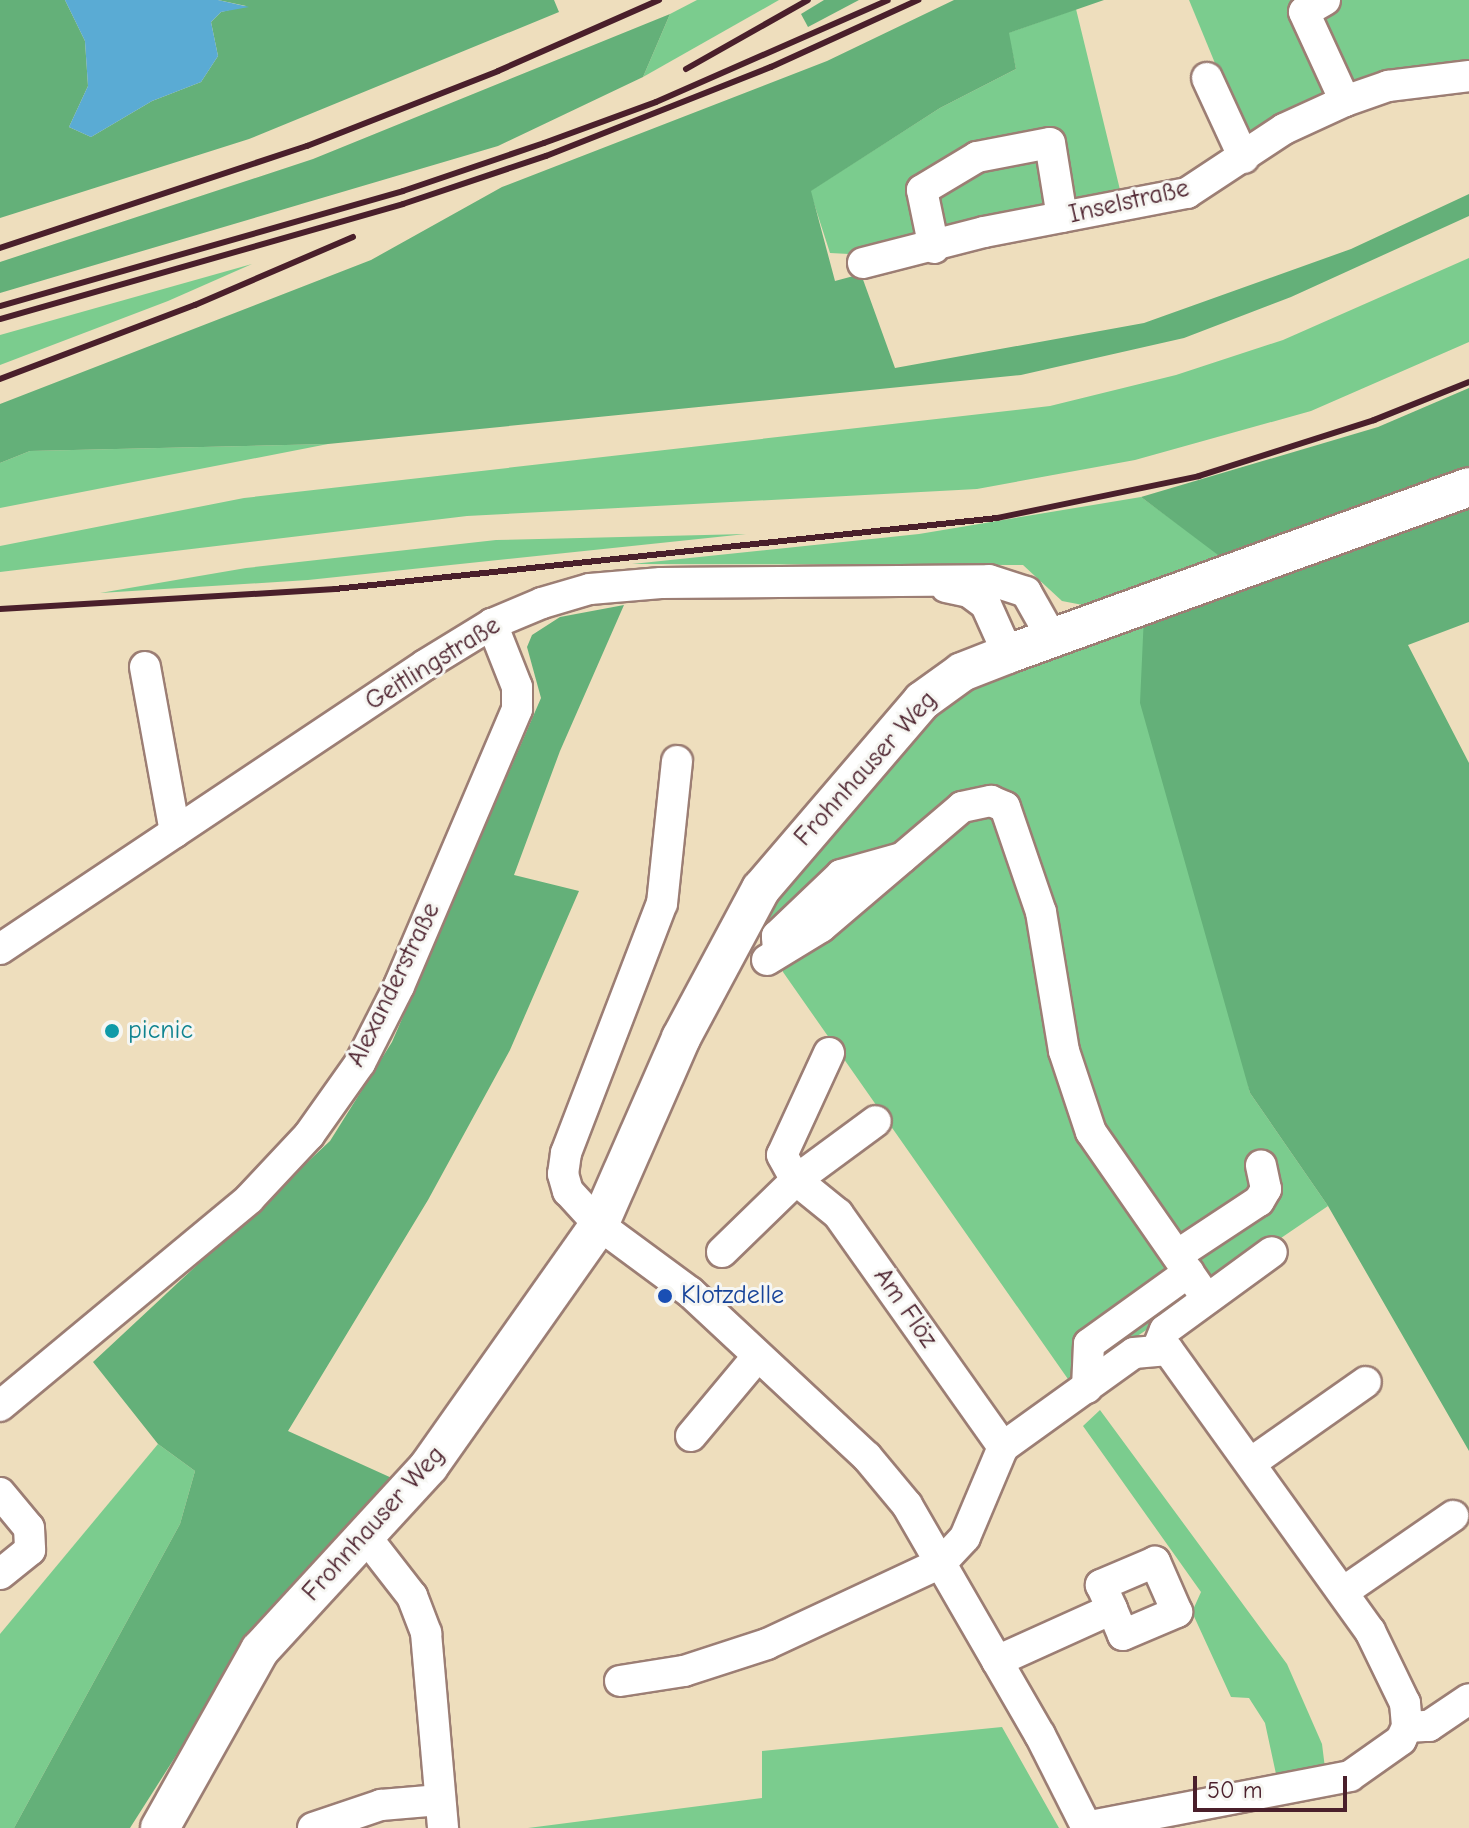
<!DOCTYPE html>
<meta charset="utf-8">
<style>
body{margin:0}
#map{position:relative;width:1469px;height:1828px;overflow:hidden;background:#eedebd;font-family:"Comic Neue",sans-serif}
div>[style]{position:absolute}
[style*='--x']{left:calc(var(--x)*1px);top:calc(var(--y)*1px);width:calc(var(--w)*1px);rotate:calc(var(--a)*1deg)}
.green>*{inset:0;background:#7bcc8e}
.forest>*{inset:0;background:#64b079}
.water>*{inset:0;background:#5aabd4}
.roads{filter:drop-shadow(2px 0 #9c7e74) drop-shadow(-2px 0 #9c7e74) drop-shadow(0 2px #9c7e74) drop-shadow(0 -2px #9c7e74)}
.minor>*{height:30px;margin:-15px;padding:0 15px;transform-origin:15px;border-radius:15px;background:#fff}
.major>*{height:38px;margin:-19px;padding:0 19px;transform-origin:19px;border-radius:19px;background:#fff}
.rail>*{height:6px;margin:-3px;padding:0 3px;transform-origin:3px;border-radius:3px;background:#4a1f2b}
.dots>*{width:22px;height:22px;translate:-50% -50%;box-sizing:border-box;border:4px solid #f6f6f2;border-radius:50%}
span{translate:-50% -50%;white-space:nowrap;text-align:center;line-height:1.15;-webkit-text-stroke:6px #f6f6f2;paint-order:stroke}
.street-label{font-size:26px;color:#4a1f2b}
.culture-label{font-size:26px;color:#0d838f}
.left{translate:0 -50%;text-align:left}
.transit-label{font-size:26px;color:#164399}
.scale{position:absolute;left:1193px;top:1776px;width:154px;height:36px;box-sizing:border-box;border:4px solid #4a1f2b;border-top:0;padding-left:10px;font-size:24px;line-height:28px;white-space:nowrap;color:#4a1f2b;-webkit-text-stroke:6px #f6f6f2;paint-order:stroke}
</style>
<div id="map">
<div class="green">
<div style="clip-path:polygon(697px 0,779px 0,643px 77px,670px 14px)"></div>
<div style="clip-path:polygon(1189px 0,1469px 0,1469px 59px,1247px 141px)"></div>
<div style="clip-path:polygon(1076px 9px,1122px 198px,868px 255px,830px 253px,810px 191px,940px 108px,1016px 69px,1008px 33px)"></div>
<div style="clip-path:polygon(1469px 258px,1469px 342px,1311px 411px,1135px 460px,977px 489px,467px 516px,0 572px,0 546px,244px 498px,1050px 406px,1176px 375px,1283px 340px)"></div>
<div style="clip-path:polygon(252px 264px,168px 301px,0 365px,0 335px)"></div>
<div style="clip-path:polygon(328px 444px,0 508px,0 463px,30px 451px)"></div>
<div style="clip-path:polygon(1141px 497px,1227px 560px,1088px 606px,1062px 601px,1023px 565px,632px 564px,919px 534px)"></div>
<div style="clip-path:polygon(746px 534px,308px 580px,100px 593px,246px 568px,496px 540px)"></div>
<div style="clip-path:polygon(1144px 615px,1250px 1093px,1328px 1206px,1070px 1382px,783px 972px,779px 943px,761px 917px,928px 716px,975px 677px)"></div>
<div style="clip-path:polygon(1100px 1410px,1287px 1664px,1322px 1744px,1325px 1768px,1276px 1774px,1265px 1723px,1249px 1698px,1231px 1697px,1192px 1612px,1201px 1592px,1083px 1426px)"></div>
<div style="clip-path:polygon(158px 1444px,195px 1471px,180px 1524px,14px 1828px,0 1828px,0 1634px)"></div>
<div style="clip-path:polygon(1002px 1727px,1059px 1828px,528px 1828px,762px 1798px,762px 1751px)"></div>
</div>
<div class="forest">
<div style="clip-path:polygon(0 0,65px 0,85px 41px,88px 86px,69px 127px,91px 137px,152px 101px,201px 82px,218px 56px,211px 22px,221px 12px,246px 6px,218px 0,554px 0,559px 12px,249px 139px,0 218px)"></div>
<div style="clip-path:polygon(824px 0,859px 0,808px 27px,801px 14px)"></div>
<div style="clip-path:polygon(954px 0,1104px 0,1009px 33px,1016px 69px,940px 108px,811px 191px,835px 281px,861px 274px,895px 368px,1144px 323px,1351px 249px,1469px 194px,1469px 216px,1291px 297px,1184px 338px,1021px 375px,328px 444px,30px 451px,0 463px,0 404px,371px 260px,502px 187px,827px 61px)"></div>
<div style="clip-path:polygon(670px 14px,643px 77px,498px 146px,0 293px,0 262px,313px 159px)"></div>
<div style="clip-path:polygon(1469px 388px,1469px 622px,1408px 645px,1469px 763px,1469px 1451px,1328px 1206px,1250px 1093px,1140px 703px,1144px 615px,1226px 561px,1141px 497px,1378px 427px)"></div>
<div style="clip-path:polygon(624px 605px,560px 751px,514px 875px,579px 891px,510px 1050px,428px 1200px,288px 1431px,394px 1479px,249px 1641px,130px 1828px,14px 1828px,180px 1524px,195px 1471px,158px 1444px,93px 1362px,330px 1141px,392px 1042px,541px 698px,527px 647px,532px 635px,560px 617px)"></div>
</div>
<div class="water">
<div style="clip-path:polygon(65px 0,218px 0,249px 7px,221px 12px,211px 22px,218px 56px,201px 82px,152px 101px,91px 137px,69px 127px,88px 86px,85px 41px)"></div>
</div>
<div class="roads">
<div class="minor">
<div style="--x:1325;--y:0;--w:24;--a:150"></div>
<div style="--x:1304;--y:12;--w:98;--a:65.3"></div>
<div style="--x:1207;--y:78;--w:88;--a:65.2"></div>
<div style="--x:934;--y:248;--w:59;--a:-101.7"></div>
<div style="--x:922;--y:190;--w:64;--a:-31"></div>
<div style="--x:977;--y:157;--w:74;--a:-10.9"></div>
<div style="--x:1050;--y:143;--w:75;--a:80.8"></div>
<div style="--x:863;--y:263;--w:125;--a:-14.4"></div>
<div style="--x:984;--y:232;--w:207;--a:-10.9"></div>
<div style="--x:1187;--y:193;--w:116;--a:-33.4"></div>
<div style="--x:1284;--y:129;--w:67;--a:-24.7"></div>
<div style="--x:1345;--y:101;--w:46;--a:-19.2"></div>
<div style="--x:1388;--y:86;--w:82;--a:-7"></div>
<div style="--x:946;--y:587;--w:24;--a:12"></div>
<div style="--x:969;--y:592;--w:21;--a:37"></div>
<div style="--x:986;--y:605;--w:54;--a:65.8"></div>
<div style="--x:145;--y:667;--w:168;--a:79.7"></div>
<div style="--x:677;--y:761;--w:143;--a:96"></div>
<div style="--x:662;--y:903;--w:268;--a:111"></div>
<div style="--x:566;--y:1153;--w:21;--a:98"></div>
<div style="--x:563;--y:1174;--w:18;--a:74"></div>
<div style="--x:568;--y:1191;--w:46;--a:47.6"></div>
<div style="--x:599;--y:1225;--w:113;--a:36.4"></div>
<div style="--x:690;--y:1292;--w:242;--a:43"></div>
<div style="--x:867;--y:1457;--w:62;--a:50.2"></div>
<div style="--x:907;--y:1505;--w:266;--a:60"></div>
<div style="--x:1040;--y:1735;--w:104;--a:63.2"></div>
<div style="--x:0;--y:949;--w:511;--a:-33.75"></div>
<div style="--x:425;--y:665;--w:79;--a:-31.5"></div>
<div style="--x:492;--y:624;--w:54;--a:-22.8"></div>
<div style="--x:542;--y:603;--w:50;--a:-16.3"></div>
<div style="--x:590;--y:589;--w:71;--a:-4.8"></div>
<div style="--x:661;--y:583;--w:328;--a:-0.5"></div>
<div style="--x:989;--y:580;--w:39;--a:18"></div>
<div style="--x:1026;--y:592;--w:53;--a:60.5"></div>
<div style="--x:778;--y:951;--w:15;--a:-94"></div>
<div style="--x:777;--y:936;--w:88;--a:-43.6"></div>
<div style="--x:841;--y:875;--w:63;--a:-15.6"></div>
<div style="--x:767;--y:960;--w:63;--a:-31.4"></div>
<div style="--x:821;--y:927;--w:185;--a:-40.4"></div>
<div style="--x:962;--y:807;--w:30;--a:-12"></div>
<div style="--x:991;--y:801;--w:15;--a:23"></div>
<div style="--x:1005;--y:807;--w:111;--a:71.1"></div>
<div style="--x:1041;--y:912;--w:141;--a:80.6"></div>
<div style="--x:1064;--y:1051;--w:85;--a:71.6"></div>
<div style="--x:1091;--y:1132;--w:203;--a:55.2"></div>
<div style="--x:829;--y:1053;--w:112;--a:114.7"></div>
<div style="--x:782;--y:1155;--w:29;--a:61"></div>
<div style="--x:796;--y:1180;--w:54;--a:39"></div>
<div style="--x:838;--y:1214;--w:286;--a:54.7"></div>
<div style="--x:722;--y:1252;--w:103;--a:-44.2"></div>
<div style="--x:796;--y:1180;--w:99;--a:-36.4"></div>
<div style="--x:1177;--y:1255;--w:98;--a:-33.4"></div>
<div style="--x:1259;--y:1201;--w:14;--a:-60"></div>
<div style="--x:1266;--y:1189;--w:24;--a:-102"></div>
<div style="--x:1158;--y:1347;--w:18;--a:-68"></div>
<div style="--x:1165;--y:1330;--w:132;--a:-36.1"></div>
<div style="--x:1087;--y:1388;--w:44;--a:-87.4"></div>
<div style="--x:1089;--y:1344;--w:123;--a:-35.8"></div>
<div style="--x:0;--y:1406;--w:324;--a:-39.7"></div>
<div style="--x:249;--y:1199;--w:88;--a:-46.8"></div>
<div style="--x:309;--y:1135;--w:88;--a:-54.7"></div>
<div style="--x:360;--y:1063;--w:86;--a:-63.1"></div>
<div style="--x:399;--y:986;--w:301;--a:-66.9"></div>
<div style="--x:517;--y:709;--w:22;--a:-90"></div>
<div style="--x:517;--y:687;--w:68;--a:-111.6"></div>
<div style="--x:691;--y:1436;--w:104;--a:-50.1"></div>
<div style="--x:1252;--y:1462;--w:139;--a:-35.1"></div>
<div style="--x:0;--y:1493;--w:45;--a:50.4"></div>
<div style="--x:29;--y:1528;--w:22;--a:87"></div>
<div style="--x:30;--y:1550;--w:38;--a:141"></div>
<div style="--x:366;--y:1537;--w:75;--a:52.1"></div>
<div style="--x:412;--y:1596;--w:40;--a:69"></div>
<div style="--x:426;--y:1633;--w:196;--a:85"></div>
<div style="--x:1343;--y:1592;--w:134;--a:-34.6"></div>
<div style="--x:997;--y:1661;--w:126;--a:-24.3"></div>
<div style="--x:1112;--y:1609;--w:28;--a:67"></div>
<div style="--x:1123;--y:1635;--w:59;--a:-23.1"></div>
<div style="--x:1177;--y:1612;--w:55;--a:-113.7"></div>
<div style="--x:1155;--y:1562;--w:59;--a:156.9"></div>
<div style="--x:1101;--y:1585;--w:26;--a:65"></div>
<div style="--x:620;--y:1681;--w:65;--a:-8.9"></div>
<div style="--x:684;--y:1671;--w:87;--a:-18"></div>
<div style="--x:767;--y:1644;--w:192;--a:-25"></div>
<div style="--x:941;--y:1563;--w:35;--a:-47"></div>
<div style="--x:965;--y:1537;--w:98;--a:-67.1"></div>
<div style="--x:1003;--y:1447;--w:161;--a:-35.7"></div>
<div style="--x:1134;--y:1353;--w:34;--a:-5"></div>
<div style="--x:1168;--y:1350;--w:346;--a:54.3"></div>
<div style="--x:1370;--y:1631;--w:80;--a:64.1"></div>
<div style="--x:1405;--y:1703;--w:24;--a:85"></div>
<div style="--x:1407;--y:1727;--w:14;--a:115"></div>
<div style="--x:1401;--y:1740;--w:62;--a:144.8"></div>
<div style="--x:1350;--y:1776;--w:269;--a:169.1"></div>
<div style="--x:1407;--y:1727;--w:22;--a:-3"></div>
<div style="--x:1429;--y:1726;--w:48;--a:-34"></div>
<div style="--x:313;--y:1828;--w:72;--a:-18.7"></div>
<div style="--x:381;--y:1805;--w:59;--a:-4.8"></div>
</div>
<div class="major">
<div style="--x:160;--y:1828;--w:204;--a:-60.7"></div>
<div style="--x:260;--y:1650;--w:250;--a:-47.4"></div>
<div style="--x:429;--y:1466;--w:295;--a:-54.8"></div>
<div style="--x:599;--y:1225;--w:204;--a:-66.3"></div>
<div style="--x:681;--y:1038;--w:169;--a:-61.8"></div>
<div style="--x:761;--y:889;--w:248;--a:-49.4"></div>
<div style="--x:922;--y:701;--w:49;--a:-35.9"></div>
<div style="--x:962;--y:672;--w:49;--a:-21.4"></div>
<div style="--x:1008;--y:654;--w:490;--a:-19.9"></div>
</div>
</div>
<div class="rail">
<div style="--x:686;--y:69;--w:140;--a:-29.5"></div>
<div style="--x:0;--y:248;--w:324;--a:-18.4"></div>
<div style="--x:307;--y:146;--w:205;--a:-21.4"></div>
<div style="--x:498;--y:71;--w:176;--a:-23.8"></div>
<div style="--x:0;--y:306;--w:419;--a:-15.9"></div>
<div style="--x:403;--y:191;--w:149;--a:-18.8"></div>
<div style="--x:544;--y:143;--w:119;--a:-20.1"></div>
<div style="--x:656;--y:102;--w:253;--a:-23.7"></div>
<div style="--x:0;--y:319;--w:419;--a:-15.9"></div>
<div style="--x:403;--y:204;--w:151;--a:-18.6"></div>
<div style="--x:546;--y:156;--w:242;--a:-21.6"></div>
<div style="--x:771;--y:67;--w:162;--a:-24.5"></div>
<div style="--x:0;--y:379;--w:209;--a:-20.8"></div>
<div style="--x:195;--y:305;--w:172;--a:-23.3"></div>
<div style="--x:0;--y:609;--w:336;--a:-3.4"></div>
<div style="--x:335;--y:589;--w:666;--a:-6.12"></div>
<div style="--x:997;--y:518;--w:206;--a:-11.7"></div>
<div style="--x:1199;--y:476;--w:184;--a:-17.7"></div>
<div style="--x:1374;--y:420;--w:102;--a:-21.8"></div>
</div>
<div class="dots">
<div style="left:112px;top:1031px;background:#0f9aa8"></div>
<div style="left:665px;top:1296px;background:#1a4fb4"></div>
</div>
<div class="street-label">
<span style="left:1129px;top:202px;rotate:-13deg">Inselstraße</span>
<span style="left:433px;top:664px;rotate:-32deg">Geitlingstraße</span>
<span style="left:866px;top:769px;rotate:-48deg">Frohnhauser Weg</span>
<span style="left:394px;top:985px;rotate:-64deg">Alexanderstraße</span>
<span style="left:905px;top:1308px;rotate:55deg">Am Flöz</span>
<span style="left:374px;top:1524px;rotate:-48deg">Frohnhauser Weg</span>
</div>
<div class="culture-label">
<span class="left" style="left:128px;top:1031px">picnic</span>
</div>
<div class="transit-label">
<span class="left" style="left:681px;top:1296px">Klotzdelle</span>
</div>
<div class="scale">50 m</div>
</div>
